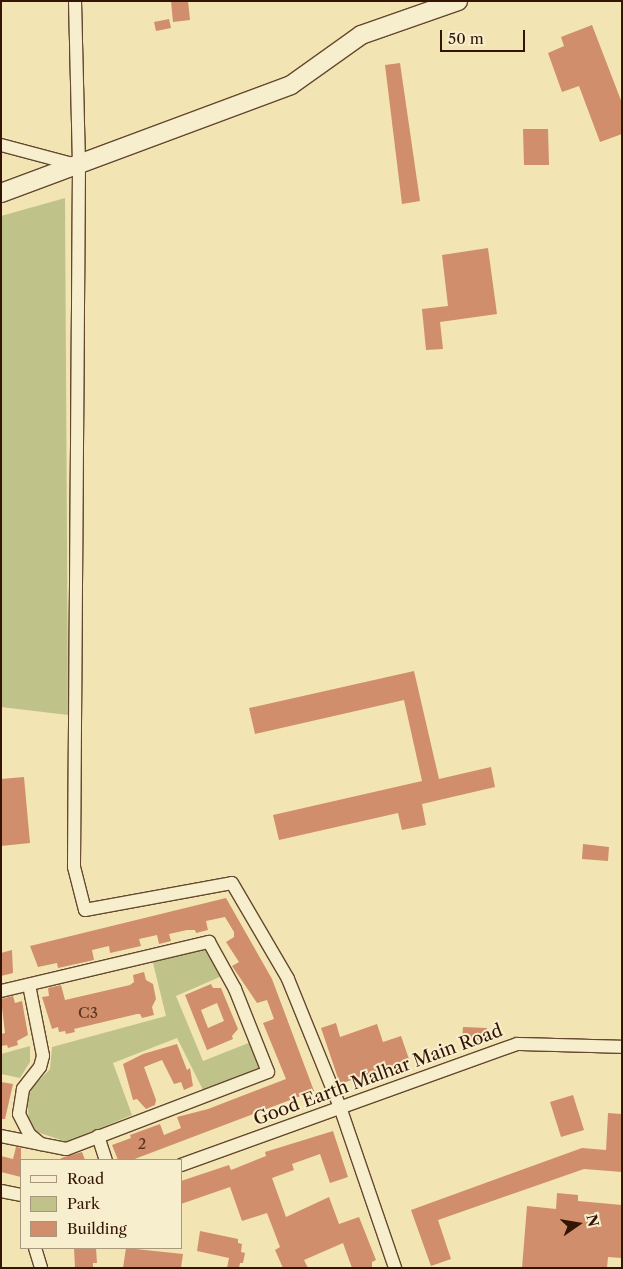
<!DOCTYPE html>
<style>
body{margin:0}
#map{position:relative;width:623px;height:1269px;overflow:hidden;background:#f3e5b3;font-family:"Libre Caslon Text",serif}
div>[style]{position:absolute}
[style*='--x']{left:calc(var(--x)*1px);top:calc(var(--y)*1px);width:calc(var(--w)*1px);rotate:calc(var(--a)*1deg)}
.green>*{inset:0;background:#bfc389}
.building>*{inset:0;background:#d08e6c}
.roads{filter:drop-shadow(1px 0 #64482f) drop-shadow(-1px 0 #64482f) drop-shadow(0 1px #64482f) drop-shadow(0 -1px #64482f)}
.street>*{height:12px;margin:-6px;padding:0 6px;transform-origin:6px;border-radius:6px;background:#f7eece}
.secondary>*{height:18px;margin:-9px;padding:0 9px;transform-origin:9px;border-radius:9px;background:#f7eece}
span{translate:-50% -50%;white-space:nowrap;text-align:center;line-height:1.15;-webkit-text-stroke:4px #f7eece;paint-order:stroke}
.number-label{font-size:15px;color:#5b321d}
.number-label span{-webkit-text-stroke-width:0}
.street-label{font-size:18px;color:#341403}
.frame{position:absolute;inset:0;border:2px solid #341403;pointer-events:none}
.legend{position:absolute;left:20px;top:1159px;width:162px;height:90px;box-sizing:border-box;background:#f7eece;border:1px solid #a9977d;margin:0;padding:6px 9px;list-style:none;font-size:15px;color:#341403}
.legend li{display:flex;align-items:center;gap:10px;height:25px}
.legend b{width:25px;border:1px solid #a9977d}
.north{position:absolute;left:553px;top:1199px;width:50px;height:50px;-webkit-text-stroke:4px #f7eece;paint-order:stroke;rotate:77deg;font-size:14px;font-weight:700;line-height:20px;text-align:center;color:#341403}
.north::after{content:'';display:block;margin:auto;width:18px;height:22px;background:#341403;clip-path:polygon(50% 0,100% 100%,50% 72%,0 100%)}
.scale{position:absolute;left:440px;top:30px;width:85px;height:22px;box-sizing:border-box;border:2px solid #341403;border-top:0;padding-left:6px;font-size:15px;line-height:18px;white-space:nowrap;color:#341403;-webkit-text-stroke:4px #f7eece;paint-order:stroke}
</style>
<div id="map">
<div class="green">
<div style="clip-path:polygon(65px 198px,68px 715px,1px 707px,1px 216px)"></div>
<div style="clip-path:polygon(206px 946px,222px 976px,176px 996px,203px 1061px,251px 1042px,262px 1070px,205px 1094px,177px 1038px,113px 1063px,132px 1115px,67px 1142px,37px 1132px,29px 1121px,27px 1100px,32px 1088px,50px 1069px,52px 1047px,166px 1016px,152px 959px)"></div>
<div style="clip-path:polygon(30px 1046px,30px 1062px,20px 1078px,1px 1074px,1px 1054px)"></div>
</div>
<div class="building">
<div style="clip-path:polygon(171px 1px,188px 1px,190px 20px,173px 22px)"></div>
<div style="clip-path:polygon(169px 19px,171px 28px,156px 31px,154px 22px)"></div>
<div style="clip-path:polygon(592px 25px,622px 103px,622px 134px,600px 142px,579px 86px,562px 92px,548px 53px,564px 46px,561px 37px)"></div>
<div style="clip-path:polygon(400px 63px,420px 201px,402px 204px,385px 65px)"></div>
<div style="clip-path:polygon(523px 129px,548px 129px,549px 165px,524px 165px)"></div>
<div style="clip-path:polygon(488px 248px,497px 314px,440px 322px,443px 349px,426px 350px,422px 309px,448px 306px,442px 255px)"></div>
<div style="clip-path:polygon(414px 671px,439px 779px,491px 767px,495px 787px,422px 804px,426px 825px,402px 830px,398px 813px,279px 840px,273px 815px,422px 781px,404px 700px,255px 734px,249px 708px)"></div>
<div style="clip-path:polygon(24px 777px,30px 843px,1px 846px,1px 779px)"></div>
<div style="clip-path:polygon(583px 844px,609px 847px,608px 861px,582px 859px)"></div>
<div style="clip-path:polygon(226px 898px,272px 979px,314px 1091px,132px 1160px,118px 1160px,112px 1145px,131px 1138px,130px 1135px,160px 1124px,164px 1135px,181px 1128px,177px 1117px,208px 1109px,286px 1079px,263px 1023px,274px 1019px,267px 1000px,257px 1003px,232px 966px,239px 962px,226px 942px,234px 937px,234px 932px,225px 917px,206px 921px,208px 930px,196px 933px,195px 930px,187px 930px,169px 934px,171px 941px,159px 944px,157px 935px,139px 939px,141px 946px,110px 953px,109px 946px,92px 950px,94px 960px,58px 968px,57px 963px,38px 967px,30px 946px)"></div>
<div style="clip-path:polygon(12px 950px,13px 973px,1px 976px,1px 953px)"></div>
<div style="clip-path:polygon(144px 972px,146px 980px,153px 984px,156px 999px,152px 1007px,154px 1015px,142px 1018px,140px 1014px,137px 1014px,74px 1029px,75px 1032px,66px 1034px,65px 1031px,59px 1032px,58px 1027px,52px 1029px,42px 997px,49px 996px,48px 988px,61px 985px,65px 1000px,130px 985px,134px 982px,133px 975px)"></div>
<div style="clip-path:polygon(evenodd,211px 984px,213px 988px,221px 988px,238px 1029px,232px 1036px,233px 1039px,207px 1050px,185px 995px,211px 984px,217px 1003px,224px 1021px,208px 1028px,201px 1010px,217px 1003px)"></div>
<div style="clip-path:polygon(13px 996px,15px 1003px,22px 1001px,28px 1035px,17px 1041px,18px 1045px,8px 1048px,7px 1045px,1px 1046px,1px 1034px,5px 1033px,1px 999px)"></div>
<div style="clip-path:polygon(336px 1023px,340px 1037px,377px 1024px,383px 1042px,401px 1036px,410px 1062px,364px 1080px,363px 1076px,340px 1084px,321px 1028px)"></div>
<div style="clip-path:polygon(463px 1027px,487px 1028px,486px 1041px,462px 1039px)"></div>
<div style="clip-path:polygon(177px 1044px,187px 1070px,190px 1068px,193px 1086px,184px 1090px,181px 1082px,174px 1084px,162px 1060px,144px 1067px,156px 1100px,155px 1105px,146px 1109px,137px 1099px,133px 1100px,123px 1064px,143px 1054px)"></div>
<div style="clip-path:polygon(1px 1082px,13px 1084px,5px 1119px,1px 1119px)"></div>
<div style="clip-path:polygon(573px 1095px,584px 1130px,561px 1137px,550px 1102px)"></div>
<div style="clip-path:polygon(608px 1113px,622px 1114px,622px 1172px,584px 1169px,438px 1220px,451px 1259px,431px 1266px,411px 1210px,582px 1148px,606px 1150px)"></div>
<div style="clip-path:polygon(333px 1131px,348px 1177px,330px 1183px,320px 1154px,292px 1164px,294px 1170px,272px 1178px,286px 1217px,329px 1197px,339px 1224px,359px 1217px,376px 1260px,372px 1262px,372px 1268px,352px 1268px,343px 1243px,304px 1260px,308px 1268px,283px 1268px,275px 1250px,280px 1247px,267px 1213px,242px 1221px,230px 1187px,181px 1204px,181px 1181px,229px 1165px,231px 1170px,266px 1156px,265px 1152px)"></div>
<div style="clip-path:polygon(16px 1147px,21px 1148px,21px 1177px,1px 1172px,1px 1156px,13px 1159px)"></div>
<div style="clip-path:polygon(82px 1152px,85px 1160px,58px 1160px,64px 1157px)"></div>
<div style="clip-path:polygon(557px 1193px,578px 1195px,578px 1201px,622px 1205px,622px 1258px,608px 1257px,607px 1268px,522px 1268px,527px 1206px,556px 1209px)"></div>
<div style="clip-path:polygon(200px 1231px,238px 1239px,238px 1243px,242px 1244px,241px 1252px,245px 1253px,243px 1263px,240px 1263px,239px 1268px,227px 1268px,229px 1258px,197px 1251px)"></div>
<div style="clip-path:polygon(74px 1248px,96px 1248px,97px 1263px,93px 1263px,93px 1268px,75px 1268px)"></div>
<div style="clip-path:polygon(126px 1248px,183px 1254px,181px 1268px,123px 1268px)"></div>
</div>
<div class="roads">
<div class="street">
<div style="--x:75;--y:1;--w:165;--a:88.6"></div>
<div style="--x:79;--y:166;--w:701;--a:90.41"></div>
<div style="--x:74;--y:867;--w:44;--a:75.7"></div>
<div style="--x:85;--y:910;--w:149;--a:-10.4"></div>
<div style="--x:232;--y:883;--w:111;--a:59.7"></div>
<div style="--x:288;--y:979;--w:138;--a:67.9"></div>
<div style="--x:340;--y:1107;--w:170;--a:71.1"></div>
<div style="--x:1;--y:145;--w:78;--a:14.9"></div>
<div style="--x:29;--y:985;--w:72;--a:78.8"></div>
<div style="--x:43;--y:1056;--w:11;--a:105"></div>
<div style="--x:40;--y:1067;--w:28;--a:128"></div>
<div style="--x:23;--y:1089;--w:25;--a:99"></div>
<div style="--x:19;--y:1114;--w:22;--a:63"></div>
<div style="--x:29;--y:1134;--w:16;--a:40"></div>
<div style="--x:1;--y:991;--w:214;--a:-13.3"></div>
<div style="--x:209;--y:942;--w:54;--a:61"></div>
<div style="--x:235;--y:989;--w:89;--a:68.3"></div>
<div style="--x:268;--y:1072;--w:216;--a:159.1"></div>
<div style="--x:66;--y:1149;--w:66;--a:-168.7"></div>
<div style="--x:98;--y:1136;--w:25;--a:72"></div>
<div style="--x:181;--y:1165;--w:357;--a:-19.8"></div>
<div style="--x:517;--y:1044;--w:105;--a:1.6"></div>
<div style="--x:1;--y:1191;--w:20;--a:11"></div>
<div style="--x:35;--y:1248;--w:21;--a:73"></div>
</div>
<div class="secondary">
<div style="--x:1;--y:193;--w:309;--a:-20.4"></div>
<div style="--x:291;--y:85;--w:86;--a:-35.5"></div>
<div style="--x:361;--y:35;--w:103;--a:-19.3"></div>
</div>
</div>
<div class="number-label">
<span style="left:88px;top:1013px">C3</span>
<span style="left:142px;top:1144px">2</span>
</div>
<div class="street-label">
<span style="left:378px;top:1075px;rotate:-20deg">Good Earth Malhar Main Road</span>
</div>
<div class="frame"></div>
<ul class="legend">
<li><b style="height:6px;background:#f7eece"></b>Road</li>
<li><b style="height:14px;background:#bfc389"></b>Park</li>
<li><b style="height:14px;background:#d08e6c"></b>Building</li>
</ul>
<div class="north">N</div>
<div class="scale">50 m</div>
</div>
